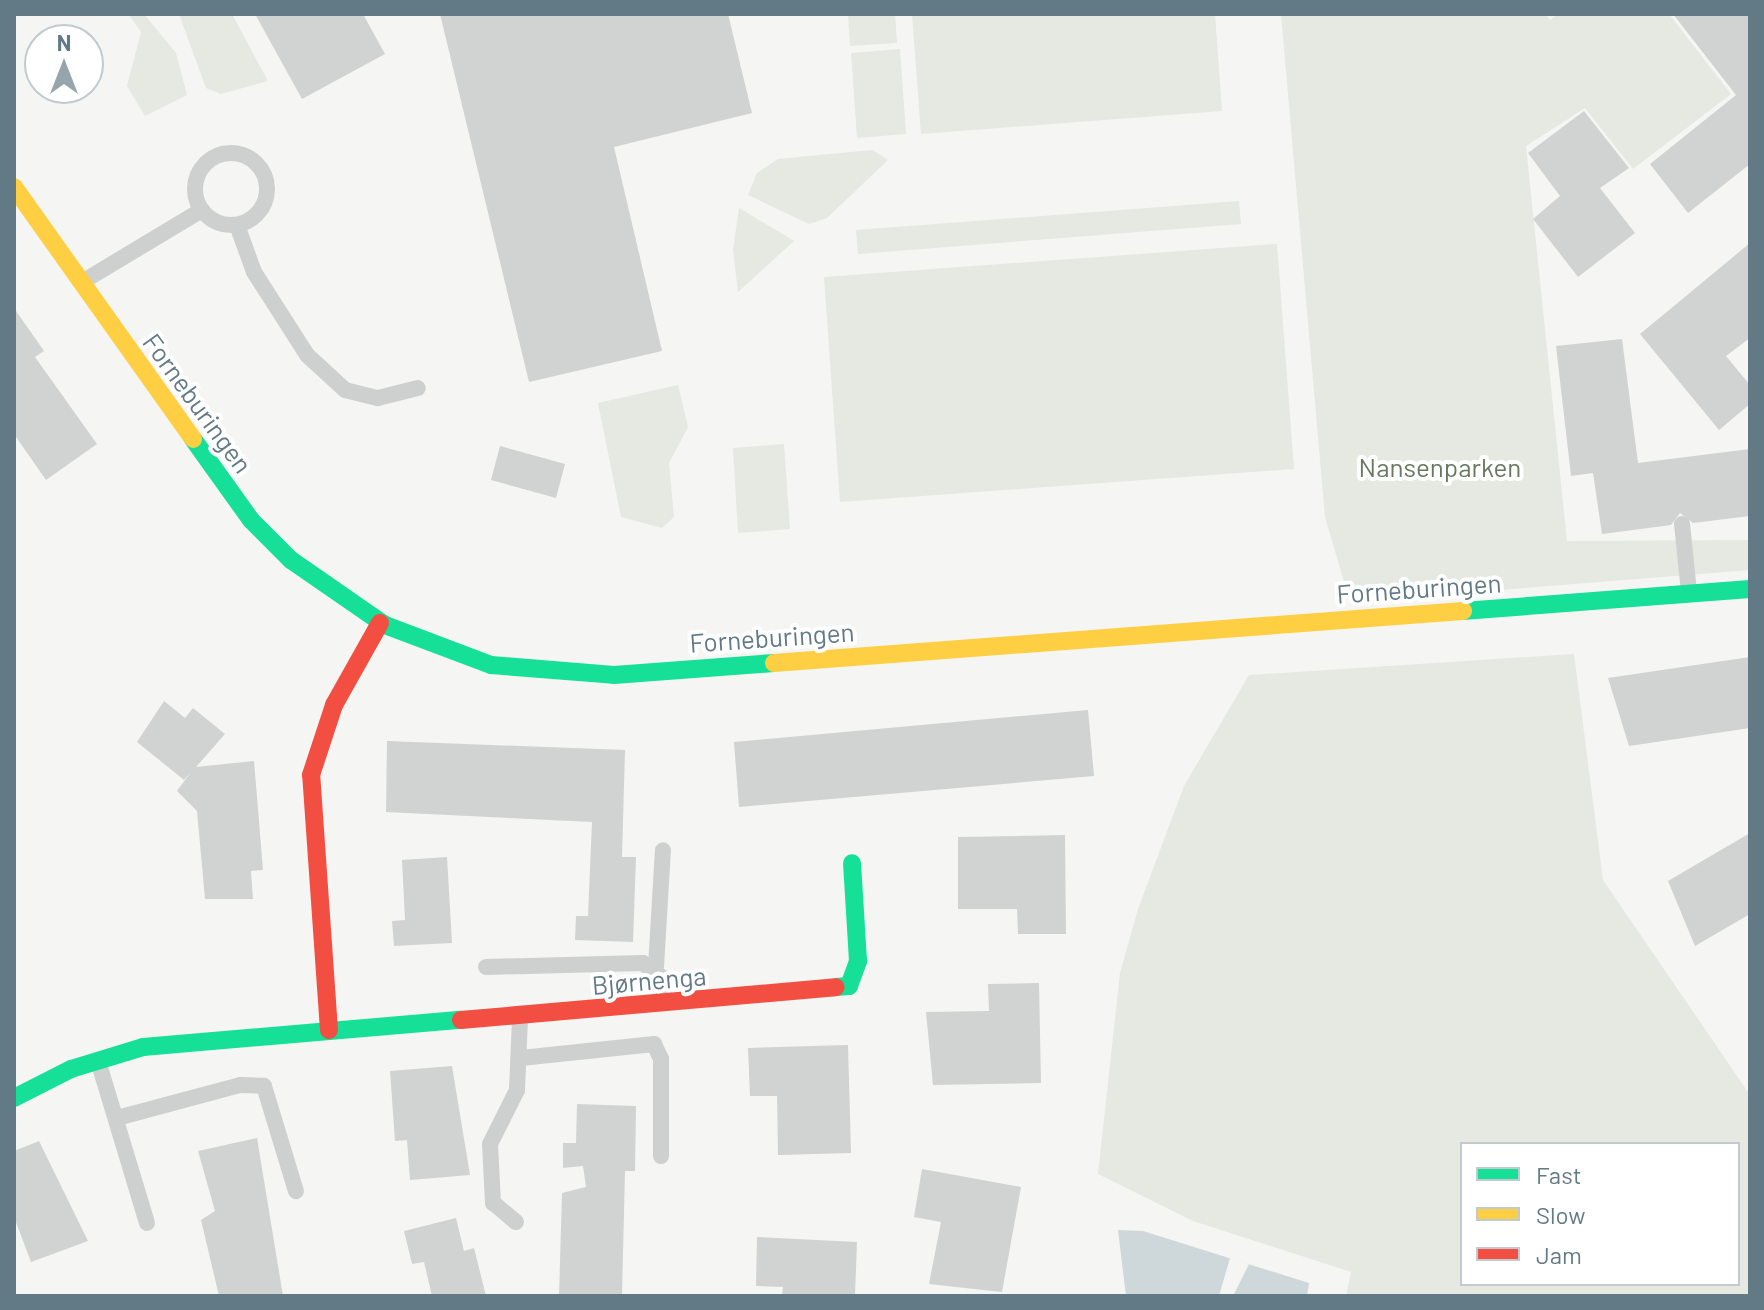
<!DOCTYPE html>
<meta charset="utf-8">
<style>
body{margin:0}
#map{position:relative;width:1764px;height:1310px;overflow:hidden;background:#f5f5f3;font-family:Barlow,sans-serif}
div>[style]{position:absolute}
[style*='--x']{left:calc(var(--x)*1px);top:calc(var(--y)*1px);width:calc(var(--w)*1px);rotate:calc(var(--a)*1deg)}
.green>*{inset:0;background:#e5e9e1}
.water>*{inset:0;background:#ced8da}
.pier>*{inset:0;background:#f5f5f3}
.building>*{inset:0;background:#d1d2d2}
.lane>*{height:16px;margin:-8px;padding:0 8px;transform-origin:8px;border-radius:8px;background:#ced0d0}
.lane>.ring{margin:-8px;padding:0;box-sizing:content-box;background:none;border:16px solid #ced0d0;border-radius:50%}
.fast>*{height:18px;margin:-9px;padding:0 9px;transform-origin:9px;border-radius:9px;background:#16e098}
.slow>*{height:18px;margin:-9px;padding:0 9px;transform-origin:9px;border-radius:9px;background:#ffcf43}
.jam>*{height:18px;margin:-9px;padding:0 9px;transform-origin:9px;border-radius:9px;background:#f24e42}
span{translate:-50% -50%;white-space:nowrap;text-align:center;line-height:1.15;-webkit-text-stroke:8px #fff;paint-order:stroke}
.street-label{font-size:26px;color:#627a86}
.park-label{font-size:26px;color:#66785d}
.frame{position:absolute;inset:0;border:16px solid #627a86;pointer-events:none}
.legend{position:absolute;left:1460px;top:1142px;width:280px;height:144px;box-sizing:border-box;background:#fff;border:2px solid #c0cacf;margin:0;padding:10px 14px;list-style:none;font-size:24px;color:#627a86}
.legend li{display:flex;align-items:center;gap:16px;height:40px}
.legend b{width:40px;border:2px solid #c0cacf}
.north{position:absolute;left:24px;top:24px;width:80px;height:80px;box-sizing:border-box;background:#fff;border:2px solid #c0cacf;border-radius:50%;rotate:0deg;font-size:22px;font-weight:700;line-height:32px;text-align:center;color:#627a86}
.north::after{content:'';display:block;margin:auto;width:28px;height:36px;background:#95a5ac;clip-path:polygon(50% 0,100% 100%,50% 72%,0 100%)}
</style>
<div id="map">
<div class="green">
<div style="clip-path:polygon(128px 14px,144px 14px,176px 53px,187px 95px,145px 116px,127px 86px,141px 32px)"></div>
<div style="clip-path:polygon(179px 14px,232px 14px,268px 81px,221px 94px,206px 88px)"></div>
<div style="clip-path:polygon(848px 14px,895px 14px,897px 43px,850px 46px)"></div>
<div style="clip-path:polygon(912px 14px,1215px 14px,1222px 111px,921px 134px)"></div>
<div style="clip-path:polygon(1281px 14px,1545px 14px,1550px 20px,1558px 14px,1669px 14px,1731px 94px,1633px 169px,1585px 108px,1526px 146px,1567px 541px,1750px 540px,1750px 570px,1350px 602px,1325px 517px)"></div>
<div style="clip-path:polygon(900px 49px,906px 134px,857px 138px,851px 53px)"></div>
<div style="clip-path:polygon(872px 150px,888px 160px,827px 218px,809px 224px,748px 195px,757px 173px,778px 159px)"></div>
<div style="clip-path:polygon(1239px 201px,1241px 224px,858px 254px,856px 230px)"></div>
<div style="clip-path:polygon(739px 208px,794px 241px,738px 292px,733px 250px)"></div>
<div style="clip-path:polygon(1277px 244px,1294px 469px,840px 502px,824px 277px)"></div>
<div style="clip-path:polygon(678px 385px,688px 427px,669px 463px,674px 517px,662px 528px,621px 517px,598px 403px)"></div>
<div style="clip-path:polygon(784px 444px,790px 529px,738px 533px,733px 448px)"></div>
<div style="clip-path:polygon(evenodd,1574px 654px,1603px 880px,1750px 1095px,1750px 1296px,1346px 1296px,1351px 1272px,1193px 1221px,1098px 1174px,1120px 973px,1138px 909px,1184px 786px,1249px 675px,1574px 654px,1462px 1144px,1738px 1144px,1738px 1284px,1462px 1284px,1462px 1144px)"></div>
</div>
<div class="water">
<div style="clip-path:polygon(1118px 1230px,1143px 1231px,1309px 1283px,1307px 1296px,1126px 1296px)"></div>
</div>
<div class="pier">
<div style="clip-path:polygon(1230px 1258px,1249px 1264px,1233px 1296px,1219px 1296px)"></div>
</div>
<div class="building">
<div style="clip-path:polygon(255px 14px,363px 14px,385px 54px,302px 99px)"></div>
<div style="clip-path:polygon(440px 14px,728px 14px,752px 113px,614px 147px,662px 351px,529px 382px)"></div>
<div style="clip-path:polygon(1673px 14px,1750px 14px,1750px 164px,1688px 213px,1650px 164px,1736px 95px)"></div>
<div style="clip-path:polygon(1584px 111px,1629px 168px,1600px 188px,1635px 233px,1578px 277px,1533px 219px,1560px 196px,1528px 153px)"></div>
<div style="clip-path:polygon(1750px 243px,1750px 338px,1726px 356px,1750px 385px,1750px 404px,1719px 430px,1640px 334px)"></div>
<div style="clip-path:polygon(14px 308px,44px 351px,35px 357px,97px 444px,46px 480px,14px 434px)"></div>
<div style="clip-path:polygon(1622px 339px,1638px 463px,1750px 449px,1750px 516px,1693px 523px,1680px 513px,1671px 525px,1602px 534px,1593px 473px,1571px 476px,1556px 346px)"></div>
<div style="clip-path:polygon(500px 446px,565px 464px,556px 498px,491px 480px)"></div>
<div style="clip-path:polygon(1750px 657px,1750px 728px,1629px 746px,1608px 678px)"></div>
<div style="clip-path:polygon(164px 701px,185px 718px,193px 708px,225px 734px,196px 767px,254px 761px,263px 870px,251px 871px,253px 899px,205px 899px,197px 811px,177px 791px,191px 772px,184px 780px,137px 742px)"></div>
<div style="clip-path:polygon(1088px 710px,1094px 776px,739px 807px,734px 742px)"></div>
<div style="clip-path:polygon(387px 741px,625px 750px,622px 857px,636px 857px,633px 942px,575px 940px,576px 916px,588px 916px,592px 822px,386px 812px)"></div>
<div style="clip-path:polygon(1750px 833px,1750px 914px,1695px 946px,1668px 881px)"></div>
<div style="clip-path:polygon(1065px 835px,1066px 934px,1018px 934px,1017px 909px,958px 909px,958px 837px)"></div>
<div style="clip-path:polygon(447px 857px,452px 943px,394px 946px,392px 921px,405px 920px,402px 860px)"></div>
<div style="clip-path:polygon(1039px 983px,1041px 1083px,933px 1085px,926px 1012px,989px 1011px,988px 984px)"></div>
<div style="clip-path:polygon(848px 1045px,851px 1153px,778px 1155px,777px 1096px,750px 1096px,748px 1048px)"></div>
<div style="clip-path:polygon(452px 1066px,470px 1175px,410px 1180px,407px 1140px,395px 1141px,390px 1071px)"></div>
<div style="clip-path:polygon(577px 1104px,636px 1106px,635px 1171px,625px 1171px,622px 1296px,559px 1296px,562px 1193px,586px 1187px,583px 1166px,563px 1168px,563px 1143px,576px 1143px)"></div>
<div style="clip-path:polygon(257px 1138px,283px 1296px,219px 1296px,201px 1220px,215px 1211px,198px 1151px)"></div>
<div style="clip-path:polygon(39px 1141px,88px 1241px,31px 1262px,14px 1217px,14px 1151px)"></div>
<div style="clip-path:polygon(922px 1169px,1021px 1187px,1002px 1292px,929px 1284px,941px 1222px,914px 1217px)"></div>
<div style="clip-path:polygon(456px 1218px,464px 1251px,474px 1248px,486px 1296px,432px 1296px,424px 1262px,412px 1264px,404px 1231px)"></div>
<div style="clip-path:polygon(757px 1237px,857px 1242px,855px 1296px,782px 1296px,783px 1287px,756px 1286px)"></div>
</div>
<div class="lane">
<div class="ring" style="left:195px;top:153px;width:56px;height:56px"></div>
<div style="--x:237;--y:225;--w:50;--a:70.1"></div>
<div style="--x:254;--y:272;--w:98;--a:57.4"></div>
<div style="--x:307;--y:355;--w:52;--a:42.6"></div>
<div style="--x:345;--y:390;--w:34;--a:14"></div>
<div style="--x:378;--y:398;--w:41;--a:-14"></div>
<div style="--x:82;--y:282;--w:140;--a:-31"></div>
<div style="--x:1682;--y:524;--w:68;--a:84.1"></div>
<div style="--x:486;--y:967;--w:157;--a:-1.5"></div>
<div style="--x:643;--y:963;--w:25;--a:37"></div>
<div style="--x:663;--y:978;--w:22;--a:87"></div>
<div style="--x:656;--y:967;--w:117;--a:-86.6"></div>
<div style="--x:521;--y:1058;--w:134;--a:-6"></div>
<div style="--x:654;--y:1044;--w:17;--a:65"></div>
<div style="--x:661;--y:1059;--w:97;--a:90"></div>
<div style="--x:99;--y:1064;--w:166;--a:73.2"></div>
<div style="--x:117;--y:1118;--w:127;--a:-15"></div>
<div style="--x:240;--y:1085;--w:24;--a:2"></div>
<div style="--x:264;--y:1086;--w:110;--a:73.1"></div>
<div style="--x:516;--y:1222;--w:30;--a:-140"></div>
<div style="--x:493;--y:1203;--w:59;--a:-92.9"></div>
<div style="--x:490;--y:1144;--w:60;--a:-63.4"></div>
<div style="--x:517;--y:1090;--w:73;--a:-87.6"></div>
</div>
<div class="fast">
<div style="--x:193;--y:439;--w:100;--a:54.4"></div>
<div style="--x:251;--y:520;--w:57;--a:45"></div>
<div style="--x:291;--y:560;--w:114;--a:34.7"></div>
<div style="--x:385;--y:625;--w:113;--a:20.7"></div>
<div style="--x:491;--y:665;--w:123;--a:4.6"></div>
<div style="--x:614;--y:675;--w:160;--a:-4.3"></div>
<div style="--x:1463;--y:611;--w:288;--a:-4.4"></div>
<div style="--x:836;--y:987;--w:13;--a:-4"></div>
<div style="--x:849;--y:986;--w:27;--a:-70"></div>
<div style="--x:858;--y:961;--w:98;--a:-93.5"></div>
<div style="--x:14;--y:1098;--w:64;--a:-27"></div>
<div style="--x:71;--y:1069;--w:75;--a:-17"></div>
<div style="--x:143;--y:1047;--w:319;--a:-4.9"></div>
</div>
<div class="slow">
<div style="--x:14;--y:187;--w:309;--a:54.6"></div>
<div style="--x:774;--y:663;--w:691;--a:-4.32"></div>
</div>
<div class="jam">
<div style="--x:461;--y:1020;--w:376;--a:-5"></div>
<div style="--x:329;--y:1030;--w:256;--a:-94"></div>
<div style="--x:311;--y:775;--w:74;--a:-71.8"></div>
<div style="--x:334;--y:705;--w:94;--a:-60.7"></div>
</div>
<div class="street-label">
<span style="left:198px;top:403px;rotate:54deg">Forneburingen</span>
<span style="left:1419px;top:588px;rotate:-4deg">Forneburingen</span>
<span style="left:772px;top:637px;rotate:-4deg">Forneburingen</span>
<span style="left:649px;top:980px;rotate:-5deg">Bjørnenga</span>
</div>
<div class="park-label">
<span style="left:1440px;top:467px">Nansenparken</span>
</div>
<div class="frame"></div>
<ul class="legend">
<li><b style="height:10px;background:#16e098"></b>Fast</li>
<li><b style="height:10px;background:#ffcf43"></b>Slow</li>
<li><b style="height:10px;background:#f24e42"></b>Jam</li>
</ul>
<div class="north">N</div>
</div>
